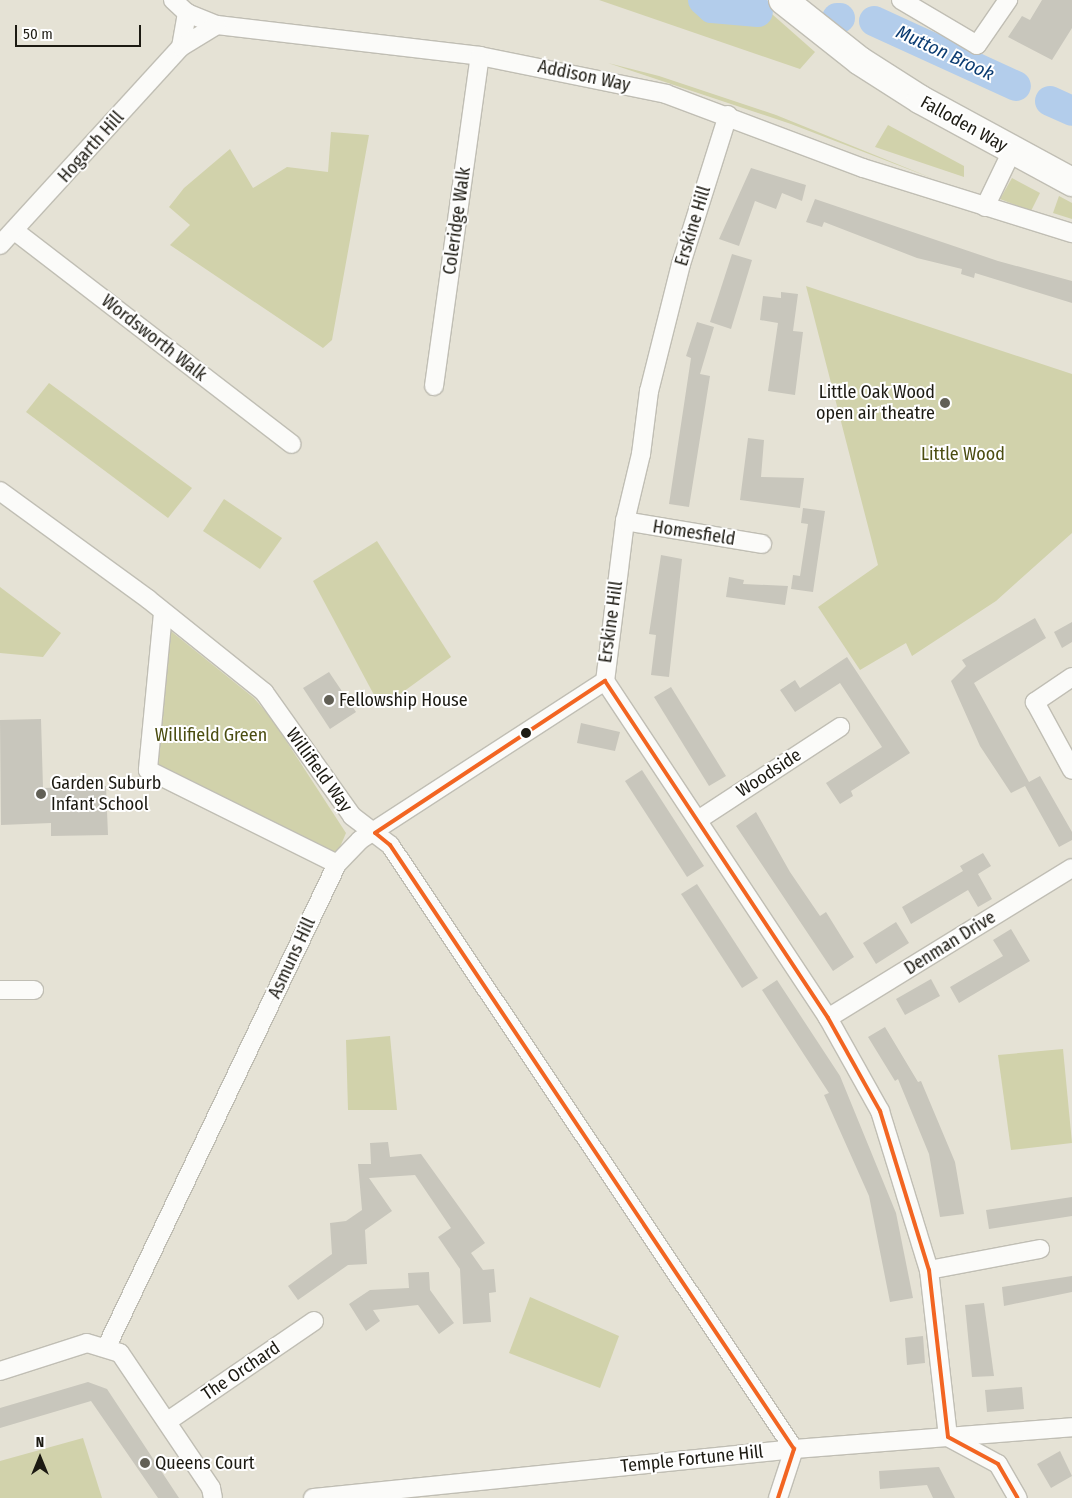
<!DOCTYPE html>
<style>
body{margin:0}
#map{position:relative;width:1072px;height:1498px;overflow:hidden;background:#e5e2d5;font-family:"Fira Sans Condensed",sans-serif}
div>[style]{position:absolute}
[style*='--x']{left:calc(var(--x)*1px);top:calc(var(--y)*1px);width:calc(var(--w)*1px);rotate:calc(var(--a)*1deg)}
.green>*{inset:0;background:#d1d2ab}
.river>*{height:30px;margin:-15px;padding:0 15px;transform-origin:15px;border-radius:15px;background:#b3cdeb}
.building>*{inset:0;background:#c8c6bc}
.roads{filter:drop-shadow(1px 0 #c0beb4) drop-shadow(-1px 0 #c0beb4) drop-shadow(0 1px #c0beb4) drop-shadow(0 -1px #c0beb4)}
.minor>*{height:18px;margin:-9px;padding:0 9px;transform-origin:9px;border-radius:9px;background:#fbfbf9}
.trunk>*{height:28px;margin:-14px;padding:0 14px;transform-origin:14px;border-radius:14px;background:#fbfbf9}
.bus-1>*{height:4px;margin:-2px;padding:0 2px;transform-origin:2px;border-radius:2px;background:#f26522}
.dots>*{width:14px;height:14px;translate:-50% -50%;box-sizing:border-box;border:2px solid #fff;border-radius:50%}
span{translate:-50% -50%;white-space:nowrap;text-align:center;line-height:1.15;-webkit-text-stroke:4px #fff;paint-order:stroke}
.street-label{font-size:18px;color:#1c1a12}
.poi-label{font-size:18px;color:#1c1a12}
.right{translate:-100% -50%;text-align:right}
.left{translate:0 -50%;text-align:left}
.park-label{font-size:18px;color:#4b4d11}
.water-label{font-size:19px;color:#0b3c72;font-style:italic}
.north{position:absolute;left:15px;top:1433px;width:50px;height:50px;-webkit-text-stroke:4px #fff;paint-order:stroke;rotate:0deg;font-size:14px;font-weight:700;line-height:20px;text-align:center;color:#1c1a12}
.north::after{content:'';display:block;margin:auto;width:18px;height:22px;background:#1c1a12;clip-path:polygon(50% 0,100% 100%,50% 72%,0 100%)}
.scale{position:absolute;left:15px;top:25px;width:126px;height:22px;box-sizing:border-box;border:2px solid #1c1a12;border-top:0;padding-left:6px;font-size:15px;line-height:18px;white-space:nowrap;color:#1c1a12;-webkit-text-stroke:4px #fff;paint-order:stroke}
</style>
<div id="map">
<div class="green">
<div style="clip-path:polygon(599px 0,756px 0,815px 52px,800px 69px)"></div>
<div style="clip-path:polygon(608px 63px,659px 76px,776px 115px,934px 179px,791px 124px)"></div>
<div style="clip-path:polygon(888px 125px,964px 166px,964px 177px,875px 147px)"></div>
<div style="clip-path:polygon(331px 132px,369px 135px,332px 340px,323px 348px,170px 245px,190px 225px,169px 207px,184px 188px,230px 149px,253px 188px,287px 167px,328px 172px)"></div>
<div style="clip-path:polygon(1012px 178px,1040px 193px,1031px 211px,1000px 199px)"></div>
<div style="clip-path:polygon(1059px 196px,1072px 203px,1072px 219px,1053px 213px)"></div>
<div style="clip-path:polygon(806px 286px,1072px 374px,1072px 533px,996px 601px,912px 656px,906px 643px,860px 670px,818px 607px,878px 565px)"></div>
<div style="clip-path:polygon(49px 383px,192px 488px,168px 518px,26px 412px)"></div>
<div style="clip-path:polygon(224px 499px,282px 538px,260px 569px,203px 531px)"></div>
<div style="clip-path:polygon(377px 541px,451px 657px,381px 708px,313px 581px)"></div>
<div style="clip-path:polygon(0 587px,61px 633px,43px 657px,0 653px)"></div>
<div style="clip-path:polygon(167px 628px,254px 698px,272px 719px,346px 833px,337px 854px,152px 768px)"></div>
<div style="clip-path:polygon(390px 1036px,397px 1110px,348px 1110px,346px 1040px)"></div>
<div style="clip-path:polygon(1063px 1049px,1072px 1143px,1011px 1150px,998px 1055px)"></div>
<div style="clip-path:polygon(530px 1297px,619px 1336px,600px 1388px,509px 1353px)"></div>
<div style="clip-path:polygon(83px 1438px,102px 1498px,0 1498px,0 1461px)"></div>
</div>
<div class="river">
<div style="--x:703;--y:0;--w:12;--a:42"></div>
<div style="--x:712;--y:8;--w:46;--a:5"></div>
<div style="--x:837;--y:18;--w:3;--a:0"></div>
<div style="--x:874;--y:21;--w:156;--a:24.6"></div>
<div style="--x:1050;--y:101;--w:24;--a:24"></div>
</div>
<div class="building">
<div style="clip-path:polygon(1042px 0,1072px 0,1072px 28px,1052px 60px,1008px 37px,1022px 16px,1030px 20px)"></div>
<div style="clip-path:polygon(751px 168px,806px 185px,802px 201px,782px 193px,776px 209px,755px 201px,739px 246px,719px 239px)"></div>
<div style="clip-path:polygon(815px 199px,998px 261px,1072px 281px,1072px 303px,975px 273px,974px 278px,961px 274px,962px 269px,917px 258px,824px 222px,822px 227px,806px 222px)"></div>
<div style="clip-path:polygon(732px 254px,752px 260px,731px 329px,710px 322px)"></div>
<div style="clip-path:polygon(781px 292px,798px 294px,793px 331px,803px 332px,795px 395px,768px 391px,778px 323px,760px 320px,763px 296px,781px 298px)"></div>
<div style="clip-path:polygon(697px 322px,714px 327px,700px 374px,710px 376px,689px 507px,669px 504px,691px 358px,686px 356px)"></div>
<div style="clip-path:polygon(748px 438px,764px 440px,761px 477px,804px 478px,800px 508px,740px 500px)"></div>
<div style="clip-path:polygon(803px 508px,825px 511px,813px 592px,791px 589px,793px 575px,800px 576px,808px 524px,801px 523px)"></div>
<div style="clip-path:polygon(661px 555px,682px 559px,669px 677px,651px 675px,656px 635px,649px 634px)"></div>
<div style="clip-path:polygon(729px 577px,744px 580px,743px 584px,788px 586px,785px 605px,726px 597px)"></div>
<div style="clip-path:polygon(1035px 618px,1046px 638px,974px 683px,1029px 782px,1040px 776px,1072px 832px,1072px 840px,1059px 847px,1025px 786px,1011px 793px,980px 746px,951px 681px,966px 666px,962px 660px)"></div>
<div style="clip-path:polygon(1072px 622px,1072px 642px,1062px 648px,1054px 632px)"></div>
<div style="clip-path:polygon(847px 657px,910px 753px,851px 791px,853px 796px,840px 804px,826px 783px,882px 747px,840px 683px,795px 712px,780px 690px,795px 680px,800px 688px)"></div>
<div style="clip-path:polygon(329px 672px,356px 712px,330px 729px,303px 688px)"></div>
<div style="clip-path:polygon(671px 687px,726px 776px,709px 786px,654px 697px)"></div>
<div style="clip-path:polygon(41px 719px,43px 788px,106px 786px,108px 835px,51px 836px,51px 823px,1px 825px,0 720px)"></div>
<div style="clip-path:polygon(581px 723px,620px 732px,615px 751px,577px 743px)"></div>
<div style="clip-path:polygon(642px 770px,704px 866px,687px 877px,625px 781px)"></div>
<div style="clip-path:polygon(756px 812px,790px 872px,820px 916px,826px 912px,854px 957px,833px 971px,736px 826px)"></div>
<div style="clip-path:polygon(983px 853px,991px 866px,978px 874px,992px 899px,978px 907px,968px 890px,911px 924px,902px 907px,963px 871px,960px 866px)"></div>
<div style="clip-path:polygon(697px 884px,758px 978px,742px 988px,681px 894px)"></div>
<div style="clip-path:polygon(896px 922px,909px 943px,876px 964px,863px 943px)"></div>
<div style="clip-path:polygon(1011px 929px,1030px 961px,959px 1003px,950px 987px,1003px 956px,993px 940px)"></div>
<div style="clip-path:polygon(931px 979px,940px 996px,905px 1015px,896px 999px)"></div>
<div style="clip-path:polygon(777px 980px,840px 1076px,896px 1213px,913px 1298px,890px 1302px,869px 1196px,824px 1095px,829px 1093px,762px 990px)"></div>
<div style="clip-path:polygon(885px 1027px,918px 1082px,921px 1081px,955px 1162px,964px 1214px,940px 1217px,929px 1154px,898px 1079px,895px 1081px,868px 1037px)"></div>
<div style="clip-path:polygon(388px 1142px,390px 1157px,421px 1154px,485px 1243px,471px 1253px,483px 1270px,494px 1269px,496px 1292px,489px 1293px,491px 1322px,463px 1324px,460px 1269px,438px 1237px,451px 1228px,415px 1175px,369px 1178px,392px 1211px,365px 1230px,367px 1264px,348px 1265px,298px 1300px,288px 1286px,332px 1254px,330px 1223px,346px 1221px,362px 1210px,358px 1164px,371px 1164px,370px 1143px)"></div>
<div style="clip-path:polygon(1072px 1197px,1072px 1216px,989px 1229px,986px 1210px)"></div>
<div style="clip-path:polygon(429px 1272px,430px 1290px,454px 1323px,439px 1334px,418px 1305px,373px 1310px,380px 1321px,366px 1331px,349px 1304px,370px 1290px,409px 1288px,408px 1273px)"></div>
<div style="clip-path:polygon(1072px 1276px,1072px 1292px,1004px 1306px,1002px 1287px)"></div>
<div style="clip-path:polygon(984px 1303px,994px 1376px,972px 1377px,965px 1305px)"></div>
<div style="clip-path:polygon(923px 1336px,925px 1363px,907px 1365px,905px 1338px)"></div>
<div style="clip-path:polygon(88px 1382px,107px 1389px,179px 1498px,158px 1498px,91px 1401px,0 1428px,0 1408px)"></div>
<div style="clip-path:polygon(1022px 1387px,1024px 1409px,987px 1412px,985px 1390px)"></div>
<div style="clip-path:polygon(1060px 1451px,1072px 1476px,1051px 1488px,1037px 1464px)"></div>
<div style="clip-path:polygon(939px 1467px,955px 1498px,933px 1498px,927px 1485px,880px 1489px,879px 1471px)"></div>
</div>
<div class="roads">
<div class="minor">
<div style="--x:173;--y:0;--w:19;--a:43"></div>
<div style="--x:187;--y:13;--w:32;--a:22"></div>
<div style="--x:217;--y:25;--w:265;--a:6.7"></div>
<div style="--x:480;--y:56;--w:190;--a:11.5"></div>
<div style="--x:666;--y:94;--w:210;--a:20.6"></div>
<div style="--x:863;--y:168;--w:219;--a:17.3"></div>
<div style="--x:901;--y:0;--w:88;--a:30.6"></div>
<div style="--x:977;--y:45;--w:55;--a:-55.4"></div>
<div style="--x:181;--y:47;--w:35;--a:-80"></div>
<div style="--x:728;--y:115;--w:156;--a:107.5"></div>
<div style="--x:681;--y:264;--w:131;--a:104.1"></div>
<div style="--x:649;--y:391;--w:64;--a:97.2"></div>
<div style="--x:641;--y:454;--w:69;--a:103.4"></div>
<div style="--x:625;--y:521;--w:161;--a:97.1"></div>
<div style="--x:605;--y:681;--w:404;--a:56.5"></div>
<div style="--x:828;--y:1018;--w:107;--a:60.8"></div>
<div style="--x:880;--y:1111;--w:166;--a:72.9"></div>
<div style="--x:929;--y:1270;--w:168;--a:83.5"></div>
<div style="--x:948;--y:1437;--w:57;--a:28.4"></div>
<div style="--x:998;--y:1464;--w:39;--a:60"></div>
<div style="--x:985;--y:207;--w:62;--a:-64.3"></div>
<div style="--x:15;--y:231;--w:349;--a:37.6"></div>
<div style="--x:0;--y:245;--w:268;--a:-47.6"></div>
<div style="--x:181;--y:47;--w:42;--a:-31.4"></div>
<div style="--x:434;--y:386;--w:333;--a:-82.1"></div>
<div style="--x:0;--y:491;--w:183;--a:36.1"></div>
<div style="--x:148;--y:599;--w:149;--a:38.7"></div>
<div style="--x:264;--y:692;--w:152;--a:54.6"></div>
<div style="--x:352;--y:816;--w:48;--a:37.3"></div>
<div style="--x:390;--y:845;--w:727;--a:56.22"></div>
<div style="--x:794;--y:1449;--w:52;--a:108.1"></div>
<div style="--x:625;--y:521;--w:139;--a:9.5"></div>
<div style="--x:163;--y:613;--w:158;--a:95.5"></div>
<div style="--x:148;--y:770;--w:211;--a:26.4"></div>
<div style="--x:1072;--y:677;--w:45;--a:146"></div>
<div style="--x:1035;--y:702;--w:77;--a:61.4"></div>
<div style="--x:698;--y:820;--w:170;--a:-33.2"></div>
<div style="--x:0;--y:990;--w:34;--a:0"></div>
<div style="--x:828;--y:1018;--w:286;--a:-31.6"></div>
<div style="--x:929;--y:1270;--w:113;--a:-10.7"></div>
<div style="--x:107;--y:1346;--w:534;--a:-64.49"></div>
<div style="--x:337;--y:864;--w:33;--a:-46"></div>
<div style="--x:360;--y:840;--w:292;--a:-33"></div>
<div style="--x:0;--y:1371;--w:91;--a:-17.8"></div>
<div style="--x:87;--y:1343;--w:34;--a:17"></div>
<div style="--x:120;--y:1353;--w:163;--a:56"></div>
<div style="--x:211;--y:1488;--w:10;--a:79"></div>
<div style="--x:168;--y:1421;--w:177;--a:-34.4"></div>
<div style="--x:313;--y:1498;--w:483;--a:-5.8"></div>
<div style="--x:794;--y:1449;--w:279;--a:-4.5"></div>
</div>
<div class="trunk">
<div style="--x:783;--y:0;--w:98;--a:38.4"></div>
<div style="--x:860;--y:61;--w:72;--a:32.6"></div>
<div style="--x:921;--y:100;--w:172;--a:28.5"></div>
</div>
</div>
<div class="bus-1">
<div style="--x:778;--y:1498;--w:52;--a:-71.9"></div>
<div style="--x:794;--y:1449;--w:727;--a:-123.78"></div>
<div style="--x:390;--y:845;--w:19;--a:-141"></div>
<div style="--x:375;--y:833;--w:276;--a:-33.5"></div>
<div style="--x:605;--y:681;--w:404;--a:56.5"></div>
<div style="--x:828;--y:1018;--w:107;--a:60.8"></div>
<div style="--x:880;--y:1111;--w:166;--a:72.9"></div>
<div style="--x:929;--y:1270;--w:168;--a:83.5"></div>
<div style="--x:948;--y:1437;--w:57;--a:28.4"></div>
<div style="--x:998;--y:1464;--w:39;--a:60"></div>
</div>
<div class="dots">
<div style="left:945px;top:403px;background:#626056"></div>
<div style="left:329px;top:700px;background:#626056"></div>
<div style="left:526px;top:733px;background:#1c1a12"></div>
<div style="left:41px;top:794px;background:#626056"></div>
<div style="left:145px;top:1463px;background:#626056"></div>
</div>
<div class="street-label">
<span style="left:584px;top:76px;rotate:12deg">Addison Way</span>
<span style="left:964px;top:124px;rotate:29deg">Falloden Way</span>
<span style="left:91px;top:147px;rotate:-48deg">Hogarth Hill</span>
<span style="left:457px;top:221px;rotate:-82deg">Coleridge Walk</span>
<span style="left:693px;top:226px;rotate:-73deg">Erskine Hill</span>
<span style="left:154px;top:338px;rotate:38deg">Wordsworth Walk</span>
<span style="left:694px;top:533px;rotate:9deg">Homesfield</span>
<span style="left:611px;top:622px;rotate:-82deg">Erskine Hill</span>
<span style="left:319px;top:770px;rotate:54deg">Willifield Way</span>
<span style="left:769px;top:773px;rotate:-33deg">Woodside</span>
<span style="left:950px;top:943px;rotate:-32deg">Denman Drive</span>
<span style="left:292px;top:958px;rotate:-65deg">Asmuns Hill</span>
<span style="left:241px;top:1371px;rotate:-34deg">The Orchard</span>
<span style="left:692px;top:1459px;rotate:-6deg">Temple Fortune Hill</span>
</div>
<div class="poi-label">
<span class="right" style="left:935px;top:403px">Little Oak Wood<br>open air theatre</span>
<span class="left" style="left:339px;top:700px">Fellowship House</span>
<span class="left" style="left:51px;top:794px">Garden Suburb<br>Infant School</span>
<span class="left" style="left:155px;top:1463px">Queens Court</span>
</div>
<div class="park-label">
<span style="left:963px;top:454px">Little Wood</span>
<span style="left:211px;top:735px">Willifield Green</span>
</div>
<div class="water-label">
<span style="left:945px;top:53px;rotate:25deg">Mutton Brook</span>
</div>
<div class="north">N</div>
<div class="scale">50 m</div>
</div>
